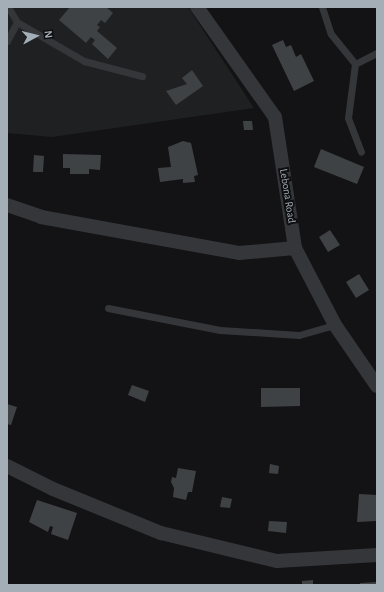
<!DOCTYPE html>
<style>
body{margin:0}
#map{position:relative;width:384px;height:592px;overflow:hidden;background:#131315;font-family:"Alegreya Sans",sans-serif}
div>[style]{position:absolute}
[style*='--x']{left:calc(var(--x)*1px);top:calc(var(--y)*1px);width:calc(var(--w)*1px);rotate:calc(var(--a)*1deg)}
.built>*{inset:0;background:#1f2022}
.building>*{inset:0;background:#3f4245}
.lane>*{height:7px;margin:-3.5px;padding:0 3.5px;transform-origin:3.5px;border-radius:3.5px;background:#34363a}
.street>*{height:14px;margin:-7px;padding:0 7px;transform-origin:7px;border-radius:7px;background:#34363a}
span{translate:-50% -50%;white-space:nowrap;text-align:center;line-height:1.15;-webkit-text-stroke:4px #0e0e10;paint-order:stroke}
.street-label{font-size:11px;color:#a4aeb6}
.frame{position:absolute;inset:0;border:8px solid #a4aeb6;pointer-events:none}
.north{position:absolute;left:16px;top:16px;width:40px;height:40px;-webkit-text-stroke:3px #0e0e10;paint-order:stroke;rotate:83deg;font-size:11px;font-weight:700;line-height:16px;text-align:center;color:#a4aeb6}
.north::after{content:'';display:block;margin:auto;width:14px;height:18px;background:#a4aeb6;clip-path:polygon(50% 0,100% 100%,50% 72%,0 100%)}
</style>
<div id="map">
<div class="built">
<div style="clip-path:polygon(7px 7px,188px 7px,254px 108px,52px 137px,7px 133px)"></div>
</div>
<div class="building">
<div style="clip-path:polygon(70px 7px,106px 7px,113px 13px,105px 23px,101px 20px,97px 25px,100px 27px,97px 31px,117px 48px,108px 59px,92px 44px,95px 40px,91px 37px,86px 43px,59px 20px)"></div>
<div style="clip-path:polygon(283px 40px,286px 47px,291px 45px,296px 57px,301px 54px,314px 81px,294px 91px,272px 45px)"></div>
<div style="clip-path:polygon(192px 70px,203px 86px,176px 105px,166px 91px,187px 84px,182px 78px)"></div>
<div style="clip-path:polygon(243px 121px,252px 121px,253px 130px,244px 130px)"></div>
<div style="clip-path:polygon(183px 141px,191px 143px,198px 175px,194px 176px,195px 182px,183px 183px,183px 179px,160px 182px,158px 168px,171px 167px,168px 147px)"></div>
<div style="clip-path:polygon(321px 149px,364px 167px,357px 184px,314px 167px)"></div>
<div style="clip-path:polygon(63px 154px,101px 155px,100px 170px,89px 169px,89px 174px,70px 174px,70px 168px,63px 168px)"></div>
<div style="clip-path:polygon(34px 155px,44px 156px,43px 172px,33px 172px)"></div>
<div style="clip-path:polygon(330px 230px,340px 245px,328px 252px,319px 237px)"></div>
<div style="clip-path:polygon(359px 274px,369px 290px,356px 298px,346px 282px)"></div>
<div style="clip-path:polygon(132px 385px,149px 391px,145px 402px,128px 395px)"></div>
<div style="clip-path:polygon(261px 388px,300px 388px,300px 406px,261px 407px)"></div>
<div style="clip-path:polygon(7px 404px,17px 407px,11px 425px,7px 424px)"></div>
<div style="clip-path:polygon(270px 464px,279px 466px,278px 474px,269px 473px)"></div>
<div style="clip-path:polygon(178px 468px,196px 471px,192px 492px,188px 492px,186px 500px,173px 497px,174px 488px,171px 482px,172px 477px,176px 478px)"></div>
<div style="clip-path:polygon(359px 494px,377px 495px,377px 521px,357px 522px)"></div>
<div style="clip-path:polygon(222px 497px,232px 499px,230px 508px,220px 507px)"></div>
<div style="clip-path:polygon(37px 500px,77px 513px,68px 540px,51px 534px,53px 527px,50px 526px,48px 532px,29px 522px)"></div>
<div style="clip-path:polygon(269px 521px,287px 522px,286px 533px,268px 531px)"></div>
<div style="clip-path:polygon(313px 580px,313px 585px,302px 585px,302px 581px)"></div>
<div style="clip-path:polygon(377px 582px,377px 585px,360px 585px,360px 583px)"></div>
</div>
<div class="lane">
<div style="--x:8;--y:7;--w:17;--a:59"></div>
<div style="--x:17;--y:22;--w:78;--a:30.2"></div>
<div style="--x:84;--y:61;--w:60;--a:14.5"></div>
<div style="--x:322;--y:7;--w:28;--a:72"></div>
<div style="--x:331;--y:34;--w:38;--a:51"></div>
<div style="--x:355;--y:64;--w:25;--a:-27"></div>
<div style="--x:7;--y:41;--w:21;--a:-62"></div>
<div style="--x:355;--y:64;--w:54;--a:97.4"></div>
<div style="--x:348;--y:118;--w:36;--a:69"></div>
<div style="--x:108;--y:308;--w:114;--a:11.1"></div>
<div style="--x:220;--y:330;--w:79;--a:3.6"></div>
<div style="--x:299;--y:335;--w:37;--a:-16"></div>
</div>
<div class="street">
<div style="--x:197;--y:7;--w:135;--a:54.7"></div>
<div style="--x:275;--y:117;--w:133;--a:81.3"></div>
<div style="--x:295;--y:248;--w:87;--a:62.5"></div>
<div style="--x:335;--y:325;--w:74;--a:55.5"></div>
<div style="--x:7;--y:205;--w:36;--a:19"></div>
<div style="--x:41;--y:217;--w:201;--a:10.3"></div>
<div style="--x:239;--y:253;--w:56;--a:-5.1"></div>
<div style="--x:7;--y:466;--w:51;--a:26.6"></div>
<div style="--x:53;--y:489;--w:117;--a:22.2"></div>
<div style="--x:161;--y:533;--w:119;--a:13.6"></div>
<div style="--x:277;--y:561;--w:100;--a:-3.4"></div>
</div>
<div class="street-label">
<span style="left:287px;top:196px;rotate:81deg">Lebona Road</span>
</div>
<div class="frame"></div>
<div class="north">N</div>
</div>
